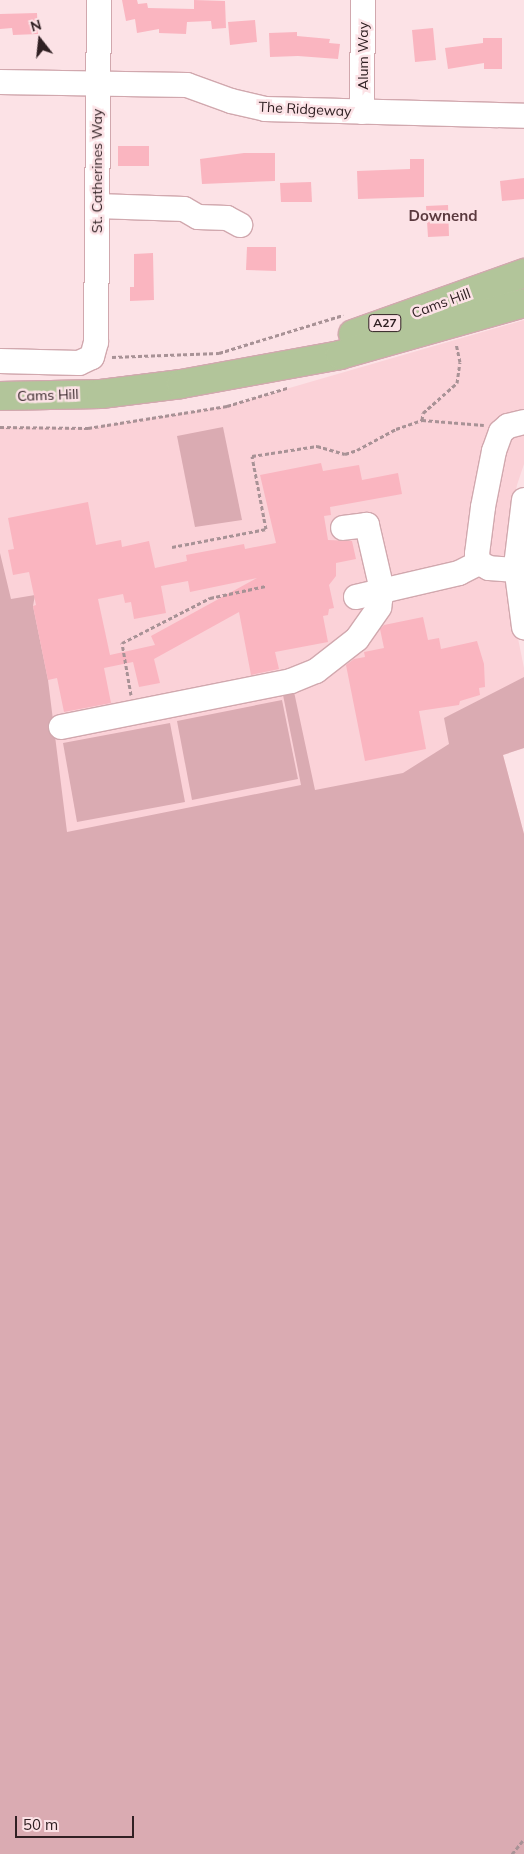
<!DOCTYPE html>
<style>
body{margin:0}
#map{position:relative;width:524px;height:1854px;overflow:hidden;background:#fce2e6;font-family:Mulish,sans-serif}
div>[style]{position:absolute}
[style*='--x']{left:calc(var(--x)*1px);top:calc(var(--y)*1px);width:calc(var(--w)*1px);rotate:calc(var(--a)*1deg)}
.built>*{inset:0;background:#fbd2d8}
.green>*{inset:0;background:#daabb2}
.building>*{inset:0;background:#fab5c0}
.path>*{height:3px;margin-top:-1.5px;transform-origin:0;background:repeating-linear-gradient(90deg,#a89296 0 4px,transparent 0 6.5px)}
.roads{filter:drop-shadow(1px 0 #d1a8ae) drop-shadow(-1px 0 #d1a8ae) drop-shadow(0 1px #d1a8ae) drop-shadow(0 -1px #d1a8ae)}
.minor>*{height:24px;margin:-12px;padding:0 12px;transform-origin:12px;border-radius:12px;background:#fff}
.major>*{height:28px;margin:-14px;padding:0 14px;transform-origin:14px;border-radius:14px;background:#b2c59a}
span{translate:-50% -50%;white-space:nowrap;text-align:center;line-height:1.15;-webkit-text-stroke:5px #fce2e6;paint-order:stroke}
.shield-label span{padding:1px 4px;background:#fce2e6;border:1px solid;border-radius:4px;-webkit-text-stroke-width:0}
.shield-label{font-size:12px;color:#302023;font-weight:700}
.street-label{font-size:14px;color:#302023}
.neighbourhood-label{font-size:15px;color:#5a393e;font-weight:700}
.north{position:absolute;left:15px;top:15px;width:50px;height:50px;-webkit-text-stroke:4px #fce2e6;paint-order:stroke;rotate:344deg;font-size:14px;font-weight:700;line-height:20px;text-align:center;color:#302023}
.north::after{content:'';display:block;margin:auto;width:18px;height:22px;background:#302023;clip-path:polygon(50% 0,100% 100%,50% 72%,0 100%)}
.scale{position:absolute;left:15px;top:1816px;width:119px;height:22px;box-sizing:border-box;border:2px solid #302023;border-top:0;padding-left:6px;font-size:15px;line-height:18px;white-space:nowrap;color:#302023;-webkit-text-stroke:4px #fce2e6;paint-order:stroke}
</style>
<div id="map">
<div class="built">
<div style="clip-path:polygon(524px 320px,524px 464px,517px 485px,509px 528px,510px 599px,524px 668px,524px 748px,503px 755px,524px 834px,0 964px,0 427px,88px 428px,227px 406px)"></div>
</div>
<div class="green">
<div style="clip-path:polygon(223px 427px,242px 520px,195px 527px,177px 436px)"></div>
<div style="clip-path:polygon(0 553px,11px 599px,35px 595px,33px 606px,48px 680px,67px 832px,301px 785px,282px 690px,293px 687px,315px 790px,403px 773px,449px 744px,444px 718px,524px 677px,524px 748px,503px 755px,524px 834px,524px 1854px,0 1854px)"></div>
<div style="clip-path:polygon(282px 700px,298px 779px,192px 800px,177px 721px)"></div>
<div style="clip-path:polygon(170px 723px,185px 802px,77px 822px,63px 743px)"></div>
</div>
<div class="building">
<div style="clip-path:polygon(122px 0,137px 0,138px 4px,147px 3px,148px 8px,194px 9px,194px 0,225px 1px,226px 28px,212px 29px,211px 21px,187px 22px,186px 34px,159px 33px,159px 29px,137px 33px,135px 19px,126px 21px)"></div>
<div style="clip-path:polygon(37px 13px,38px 34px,13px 35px,12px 28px,0 29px,0 14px)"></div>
<div style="clip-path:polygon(255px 20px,257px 42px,230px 45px,228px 22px)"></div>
<div style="clip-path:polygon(433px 28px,436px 60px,415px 62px,412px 30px)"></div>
<div style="clip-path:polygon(297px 32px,297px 36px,330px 39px,329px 43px,340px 44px,338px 59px,298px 56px,270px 57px,269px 33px)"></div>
<div style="clip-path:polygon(483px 38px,502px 38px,502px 69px,484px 69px,484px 63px,448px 69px,445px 48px,483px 43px)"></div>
<div style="clip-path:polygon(118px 146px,149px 146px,149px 166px,118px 166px)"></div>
<div style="clip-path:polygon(244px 153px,275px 153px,275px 181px,202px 184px,200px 159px)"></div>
<div style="clip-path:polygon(410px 159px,424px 159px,424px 197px,358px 199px,357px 171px,410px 169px)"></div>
<div style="clip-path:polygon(524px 178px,524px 199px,502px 201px,500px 181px)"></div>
<div style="clip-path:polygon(311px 182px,312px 202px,281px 202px,280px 183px)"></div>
<div style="clip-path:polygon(448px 205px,449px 236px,428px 237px,426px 206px)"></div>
<div style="clip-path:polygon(247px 247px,276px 247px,276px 271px,246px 270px)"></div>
<div style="clip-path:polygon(153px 253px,154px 300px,130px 301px,130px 287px,134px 287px,134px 254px)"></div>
<div style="clip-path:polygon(evenodd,321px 463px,323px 471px,359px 465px,362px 480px,398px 473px,402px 494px,330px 507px,331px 515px,324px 516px,328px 540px,352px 541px,356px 559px,336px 563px,336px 576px,329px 585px,334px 608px,329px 609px,328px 615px,323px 616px,328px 642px,275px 652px,279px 669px,251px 675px,239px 612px,154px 659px,160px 683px,139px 687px,133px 662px,104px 668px,111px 703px,64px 712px,57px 678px,48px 680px,33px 606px,36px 605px,29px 572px,13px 575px,8px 550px,14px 549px,8px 518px,88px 502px,96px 545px,121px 540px,122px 547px,149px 541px,155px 568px,187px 561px,186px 555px,244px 544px,245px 549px,276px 543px,260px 475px,321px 463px,257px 578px,151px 636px,155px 645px,110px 655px,98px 599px,123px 594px,125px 603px,131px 602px,134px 619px,166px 613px,161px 586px,188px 581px,190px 592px,257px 578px)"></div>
<div style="clip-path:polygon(423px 617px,428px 640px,439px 638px,441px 649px,477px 641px,484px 664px,485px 687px,479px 688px,480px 695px,460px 701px,459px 705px,419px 711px,426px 749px,365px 761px,346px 665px,354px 659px,365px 657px,364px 652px,384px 648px,380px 629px,384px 625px)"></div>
</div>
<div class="path">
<div style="--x:112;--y:357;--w:107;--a:-2.1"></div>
<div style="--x:219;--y:353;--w:130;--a:-17"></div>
<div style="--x:422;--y:420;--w:7;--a:-82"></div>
<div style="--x:423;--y:413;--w:45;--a:-41.4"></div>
<div style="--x:457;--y:383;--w:21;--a:-82"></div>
<div style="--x:460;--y:362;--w:19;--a:-102"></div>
<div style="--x:0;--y:427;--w:88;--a:0.7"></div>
<div style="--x:88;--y:428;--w:141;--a:-9"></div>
<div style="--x:227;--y:406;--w:63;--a:-16.7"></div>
<div style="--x:172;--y:547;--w:96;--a:-10.8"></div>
<div style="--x:266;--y:529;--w:74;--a:-100.9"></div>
<div style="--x:252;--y:456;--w:66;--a:-8.7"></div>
<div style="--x:317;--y:446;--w:29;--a:16"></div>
<div style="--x:345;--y:454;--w:13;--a:-18"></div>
<div style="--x:357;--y:450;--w:44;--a:-28.3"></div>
<div style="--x:396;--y:429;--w:28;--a:-19"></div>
<div style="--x:422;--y:420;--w:62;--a:4.6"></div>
<div style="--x:131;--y:695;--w:53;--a:-99.8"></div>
<div style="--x:122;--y:643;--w:99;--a:-27.1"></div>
<div style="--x:210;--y:598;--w:57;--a:-12.1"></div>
<div style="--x:512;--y:1854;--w:19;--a:-51"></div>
</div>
<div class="roads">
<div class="minor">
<div style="--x:0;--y:82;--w:187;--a:0.9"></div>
<div style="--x:187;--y:85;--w:47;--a:20"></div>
<div style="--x:231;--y:101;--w:35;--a:13"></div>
<div style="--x:265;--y:109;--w:259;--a:1.5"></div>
<div style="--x:362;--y:112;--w:112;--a:-89.5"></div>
<div style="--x:97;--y:206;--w:87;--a:2"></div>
<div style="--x:184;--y:209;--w:16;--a:30"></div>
<div style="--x:198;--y:217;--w:29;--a:2"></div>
<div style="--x:227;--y:218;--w:15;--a:28"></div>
<div style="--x:0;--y:361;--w:79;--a:1.5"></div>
<div style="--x:79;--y:363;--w:14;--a:-25"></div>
<div style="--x:92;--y:357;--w:16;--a:-75"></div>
<div style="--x:96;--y:342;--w:342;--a:-89.5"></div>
<div style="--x:524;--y:500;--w:66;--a:96.9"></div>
<div style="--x:516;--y:566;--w:62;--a:82.5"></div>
<div style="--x:516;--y:570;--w:27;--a:-176"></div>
<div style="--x:489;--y:568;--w:11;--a:-153"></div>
<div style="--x:479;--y:563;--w:9;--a:-103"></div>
<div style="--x:477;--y:554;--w:47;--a:-82.7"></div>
<div style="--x:483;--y:507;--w:57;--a:-78.9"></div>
<div style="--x:494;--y:451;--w:20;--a:-70"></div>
<div style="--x:501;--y:432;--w:9;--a:-41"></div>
<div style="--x:508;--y:426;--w:16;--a:-14"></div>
<div style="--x:356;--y:597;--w:106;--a:-13.1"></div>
<div style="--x:459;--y:573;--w:22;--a:-27"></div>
<div style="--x:61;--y:727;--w:235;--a:-11.3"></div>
<div style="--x:291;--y:681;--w:27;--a:-22"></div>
<div style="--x:316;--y:671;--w:52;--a:-38"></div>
<div style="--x:357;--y:639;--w:39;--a:-55"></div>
<div style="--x:379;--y:607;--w:17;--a:-80"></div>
<div style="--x:382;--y:590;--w:67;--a:-103"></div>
<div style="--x:367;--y:525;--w:24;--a:173"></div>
</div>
<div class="major">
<div style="--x:353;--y:334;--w:182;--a:-19.6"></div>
<div style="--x:0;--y:396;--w:101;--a:-1.1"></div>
<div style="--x:101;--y:394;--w:81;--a:-7.1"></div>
<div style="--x:181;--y:384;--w:162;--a:-10.3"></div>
<div style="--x:340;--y:355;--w:191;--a:-15.8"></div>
</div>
</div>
<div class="shield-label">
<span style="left:385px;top:323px">A27</span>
</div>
<div class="street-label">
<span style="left:363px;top:56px;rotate:-90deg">Alum Way</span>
<span style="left:305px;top:109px;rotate:3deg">The Ridgeway</span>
<span style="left:97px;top:171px;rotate:-90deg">St. Catherines Way</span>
<span style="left:441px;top:303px;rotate:-20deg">Cams Hill</span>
<span style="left:48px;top:395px;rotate:-2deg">Cams Hill</span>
</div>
<div class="neighbourhood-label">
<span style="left:443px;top:216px">Downend</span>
</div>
<div class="north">N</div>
<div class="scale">50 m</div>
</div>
